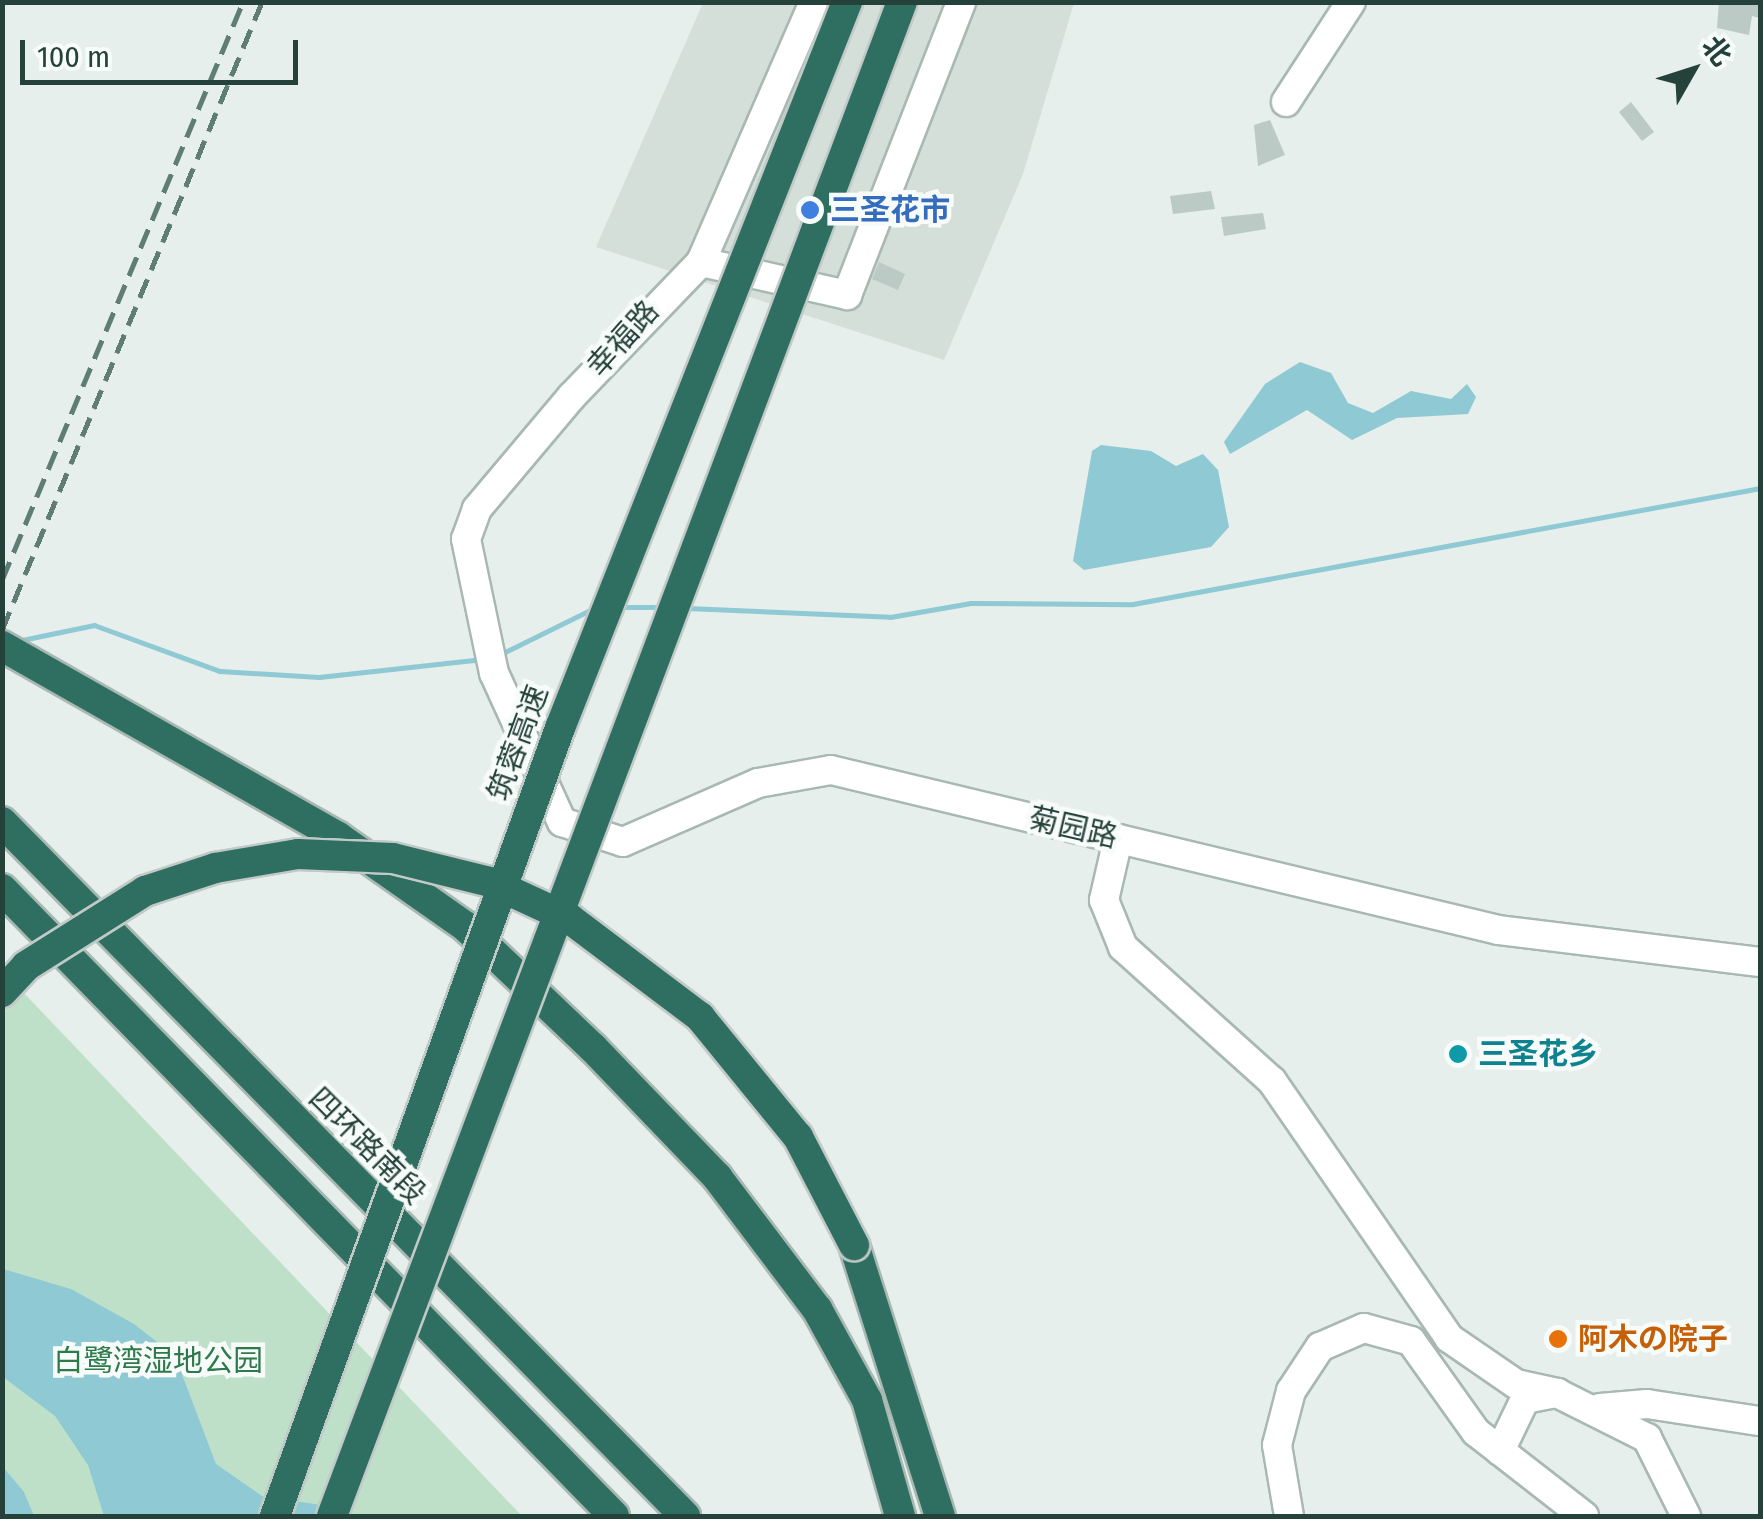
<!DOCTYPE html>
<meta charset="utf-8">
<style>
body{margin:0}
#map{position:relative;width:1763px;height:1519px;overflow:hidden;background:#e6efeb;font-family:"Fira Sans Condensed","Noto Sans SC","Noto Sans JP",sans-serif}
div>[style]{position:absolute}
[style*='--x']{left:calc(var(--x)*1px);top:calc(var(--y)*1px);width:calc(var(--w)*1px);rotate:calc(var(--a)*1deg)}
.built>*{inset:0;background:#d4dfda}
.green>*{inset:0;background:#bfe0c8}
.water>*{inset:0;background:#8ec9d4}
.stream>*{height:5px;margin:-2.5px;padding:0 2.5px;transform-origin:2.5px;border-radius:2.5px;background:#8ec9d4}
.building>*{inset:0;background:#bbcac4}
.roads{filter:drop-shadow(2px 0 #a8b8b2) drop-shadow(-2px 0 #a8b8b2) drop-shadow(0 2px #a8b8b2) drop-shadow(0 -2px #a8b8b2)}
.minor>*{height:28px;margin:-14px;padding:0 14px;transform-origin:14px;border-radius:14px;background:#fff}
.highway>*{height:30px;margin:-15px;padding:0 15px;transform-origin:15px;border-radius:15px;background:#2f6f62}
.rail>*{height:5px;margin-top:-2.5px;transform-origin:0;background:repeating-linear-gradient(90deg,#5f7d75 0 20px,transparent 0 30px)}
.bridges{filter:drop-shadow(2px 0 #c2cac8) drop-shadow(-2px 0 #c2cac8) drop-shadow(0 2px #c2cac8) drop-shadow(0 -2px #c2cac8)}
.highway-bridge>*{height:30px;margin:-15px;padding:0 15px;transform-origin:15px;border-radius:15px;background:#2f6f62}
.dots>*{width:28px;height:28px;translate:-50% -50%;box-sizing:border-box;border:5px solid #f7fbf9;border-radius:50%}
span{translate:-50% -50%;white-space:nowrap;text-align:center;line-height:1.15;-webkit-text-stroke:9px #f7fbf9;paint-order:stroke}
.shop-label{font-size:30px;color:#366cbe;font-weight:700}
.left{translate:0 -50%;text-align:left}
.street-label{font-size:30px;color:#24423a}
.culture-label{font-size:30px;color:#0d838f;font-weight:700}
.food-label{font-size:30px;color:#c56008;font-weight:700}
.park-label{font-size:30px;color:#2d7a4b}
.frame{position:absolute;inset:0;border:5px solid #24423a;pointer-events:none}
.north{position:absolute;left:1643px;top:20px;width:100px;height:100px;-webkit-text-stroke:8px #f7fbf9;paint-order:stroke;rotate:51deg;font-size:28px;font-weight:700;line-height:40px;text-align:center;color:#24423a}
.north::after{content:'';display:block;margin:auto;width:35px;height:45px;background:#24423a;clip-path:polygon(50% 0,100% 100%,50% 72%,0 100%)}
.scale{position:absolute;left:20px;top:40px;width:278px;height:45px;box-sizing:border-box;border:5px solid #24423a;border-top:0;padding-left:12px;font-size:30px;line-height:35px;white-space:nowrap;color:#24423a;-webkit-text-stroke:8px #f7fbf9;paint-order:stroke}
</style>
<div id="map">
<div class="built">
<div style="clip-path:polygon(703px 3px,1074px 3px,1023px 174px,944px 360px,596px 247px)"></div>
</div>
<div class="green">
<div style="clip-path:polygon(3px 971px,522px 1516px,3px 1516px)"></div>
</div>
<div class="water">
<div style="clip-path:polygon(1300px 362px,1331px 373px,1348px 403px,1373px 413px,1411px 391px,1451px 399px,1467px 384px,1476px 397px,1468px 414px,1397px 418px,1352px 440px,1307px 410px,1230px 454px,1224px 442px,1265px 384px)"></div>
<div style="clip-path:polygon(1101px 445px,1151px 451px,1176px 466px,1203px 454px,1218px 470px,1229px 527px,1211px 547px,1084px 570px,1073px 561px,1092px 451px)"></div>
<div style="clip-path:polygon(3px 1269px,71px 1289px,134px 1324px,175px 1356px,216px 1464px,262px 1496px,321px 1505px,337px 1516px,104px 1516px,88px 1465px,55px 1416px,3px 1377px)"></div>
<div style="clip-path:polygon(2px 1466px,24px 1492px,34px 1516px,3px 1516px)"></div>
</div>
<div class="stream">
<div style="--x:622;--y:607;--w:39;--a:0"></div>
<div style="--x:687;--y:608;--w:203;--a:2.5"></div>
<div style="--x:890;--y:617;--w:82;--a:-9.8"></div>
<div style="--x:971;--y:603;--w:162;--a:0.4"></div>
<div style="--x:1133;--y:604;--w:638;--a:-10.48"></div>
<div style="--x:17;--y:641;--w:79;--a:-11.7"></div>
<div style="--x:94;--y:625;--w:134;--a:20.1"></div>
<div style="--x:220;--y:671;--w:99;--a:3.5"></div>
<div style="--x:319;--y:677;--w:165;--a:-6.3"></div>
<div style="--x:499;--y:655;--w:108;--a:-26.3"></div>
</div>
<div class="building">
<div style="clip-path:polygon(1719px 2px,1760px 2px,1760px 18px,1752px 16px,1749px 35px,1717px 28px)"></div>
<div style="clip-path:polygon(1631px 102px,1654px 132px,1642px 141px,1619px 112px)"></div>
<div style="clip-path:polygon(1270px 120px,1285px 155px,1258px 166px,1254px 125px)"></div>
<div style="clip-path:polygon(1211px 191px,1215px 209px,1173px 214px,1170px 196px)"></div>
<div style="clip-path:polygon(1263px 213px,1266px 229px,1224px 236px,1221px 217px)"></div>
<div style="clip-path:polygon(879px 262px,905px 274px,898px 290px,872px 279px)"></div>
</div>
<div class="roads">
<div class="minor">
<div style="--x:814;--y:2;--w:283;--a:113.5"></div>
<div style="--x:701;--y:262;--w:186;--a:133.9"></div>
<div style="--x:572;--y:396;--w:148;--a:130.1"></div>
<div style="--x:477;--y:509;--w:32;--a:110"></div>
<div style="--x:466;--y:539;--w:137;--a:78.2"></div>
<div style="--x:494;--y:673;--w:164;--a:65.5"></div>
<div style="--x:562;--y:822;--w:64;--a:18.2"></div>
<div style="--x:623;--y:842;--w:147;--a:-23.6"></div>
<div style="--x:758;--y:783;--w:74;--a:-10.1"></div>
<div style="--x:831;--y:770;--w:687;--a:13.47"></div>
<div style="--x:1499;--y:930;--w:263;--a:7"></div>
<div style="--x:1286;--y:102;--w:119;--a:-57"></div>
<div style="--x:701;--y:262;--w:150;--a:12.7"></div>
<div style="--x:847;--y:295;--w:314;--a:-68.7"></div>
<div style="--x:1118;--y:839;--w:63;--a:102.9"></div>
<div style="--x:1104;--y:900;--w:51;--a:68"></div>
<div style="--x:1123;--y:947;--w:200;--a:42"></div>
<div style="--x:1272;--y:1081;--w:312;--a:55.4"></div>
<div style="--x:1449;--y:1338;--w:81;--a:34.5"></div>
<div style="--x:1516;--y:1384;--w:42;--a:12.4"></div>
<div style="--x:1600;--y:1408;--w:47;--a:-4.9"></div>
<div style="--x:1647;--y:1404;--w:114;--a:8.6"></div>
<div style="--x:1500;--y:1451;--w:58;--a:-64.3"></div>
<div style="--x:1525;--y:1399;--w:33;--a:-11"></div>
<div style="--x:1557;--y:1393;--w:101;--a:26.6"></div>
<div style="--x:1647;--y:1438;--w:87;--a:63.4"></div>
<div style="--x:1289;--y:1516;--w:72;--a:-99.6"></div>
<div style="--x:1277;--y:1445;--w:56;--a:-75.5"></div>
<div style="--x:1291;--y:1391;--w:53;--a:-56.6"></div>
<div style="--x:1320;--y:1347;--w:48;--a:-23.4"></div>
<div style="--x:1364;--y:1328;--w:49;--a:15.5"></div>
<div style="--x:1411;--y:1341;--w:112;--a:54.5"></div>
<div style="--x:1476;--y:1432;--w:137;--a:37.9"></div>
</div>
<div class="highway">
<div style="--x:2;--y:646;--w:386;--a:29.6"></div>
<div style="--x:338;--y:837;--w:156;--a:35.1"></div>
<div style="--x:466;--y:927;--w:175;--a:43.6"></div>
<div style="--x:593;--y:1048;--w:179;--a:46.1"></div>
<div style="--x:717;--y:1177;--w:166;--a:52.9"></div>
<div style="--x:817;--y:1309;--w:104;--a:61.2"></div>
<div style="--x:867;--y:1400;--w:121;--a:74.1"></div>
<div style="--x:2;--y:822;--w:974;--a:45.46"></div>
<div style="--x:2;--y:889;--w:876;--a:45.69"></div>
<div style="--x:854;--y:1245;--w:284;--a:72.4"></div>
</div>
</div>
<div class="rail">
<div style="--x:2;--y:580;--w:626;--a:-67.37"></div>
<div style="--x:2;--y:630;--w:680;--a:-67.51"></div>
</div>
<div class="bridges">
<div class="highway-bridge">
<div style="--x:2;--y:992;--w:35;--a:-47"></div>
<div style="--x:26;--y:966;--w:141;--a:-32.2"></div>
<div style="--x:145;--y:891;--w:74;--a:-18.2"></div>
<div style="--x:215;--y:868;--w:84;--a:-9.6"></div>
<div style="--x:298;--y:854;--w:95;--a:2.4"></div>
<div style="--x:393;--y:858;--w:100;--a:13.9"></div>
<div style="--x:490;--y:882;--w:88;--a:24.8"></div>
<div style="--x:570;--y:919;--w:163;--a:37"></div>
<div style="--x:700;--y:1017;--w:155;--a:50.8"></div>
<div style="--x:798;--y:1137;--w:122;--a:62.6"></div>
<div style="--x:275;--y:1516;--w:838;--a:-70.12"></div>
<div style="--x:560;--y:728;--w:781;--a:-68.43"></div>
<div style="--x:332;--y:1516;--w:1618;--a:-69.37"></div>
</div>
</div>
<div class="dots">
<div style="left:810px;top:210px;background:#3f7fe0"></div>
<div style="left:1458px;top:1054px;background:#0f9aa8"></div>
<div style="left:1558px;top:1339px;background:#e8710a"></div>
</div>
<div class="shop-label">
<span class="left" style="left:830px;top:210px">三圣花市</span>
</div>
<div class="street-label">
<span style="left:623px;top:339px;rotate:-48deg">幸福路</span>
<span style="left:518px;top:743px;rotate:-70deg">筑蓉高速</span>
<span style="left:1073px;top:828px;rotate:13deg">菊园路</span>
<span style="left:367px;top:1146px;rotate:45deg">四环路南段</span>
</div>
<div class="culture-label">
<span class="left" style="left:1478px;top:1054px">三圣花乡</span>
</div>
<div class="food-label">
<span class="left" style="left:1578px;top:1339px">阿木の院子</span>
</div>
<div class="park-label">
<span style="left:158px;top:1361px">白鹭湾湿地公园</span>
</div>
<div class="frame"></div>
<div class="north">北</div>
<div class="scale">100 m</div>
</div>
